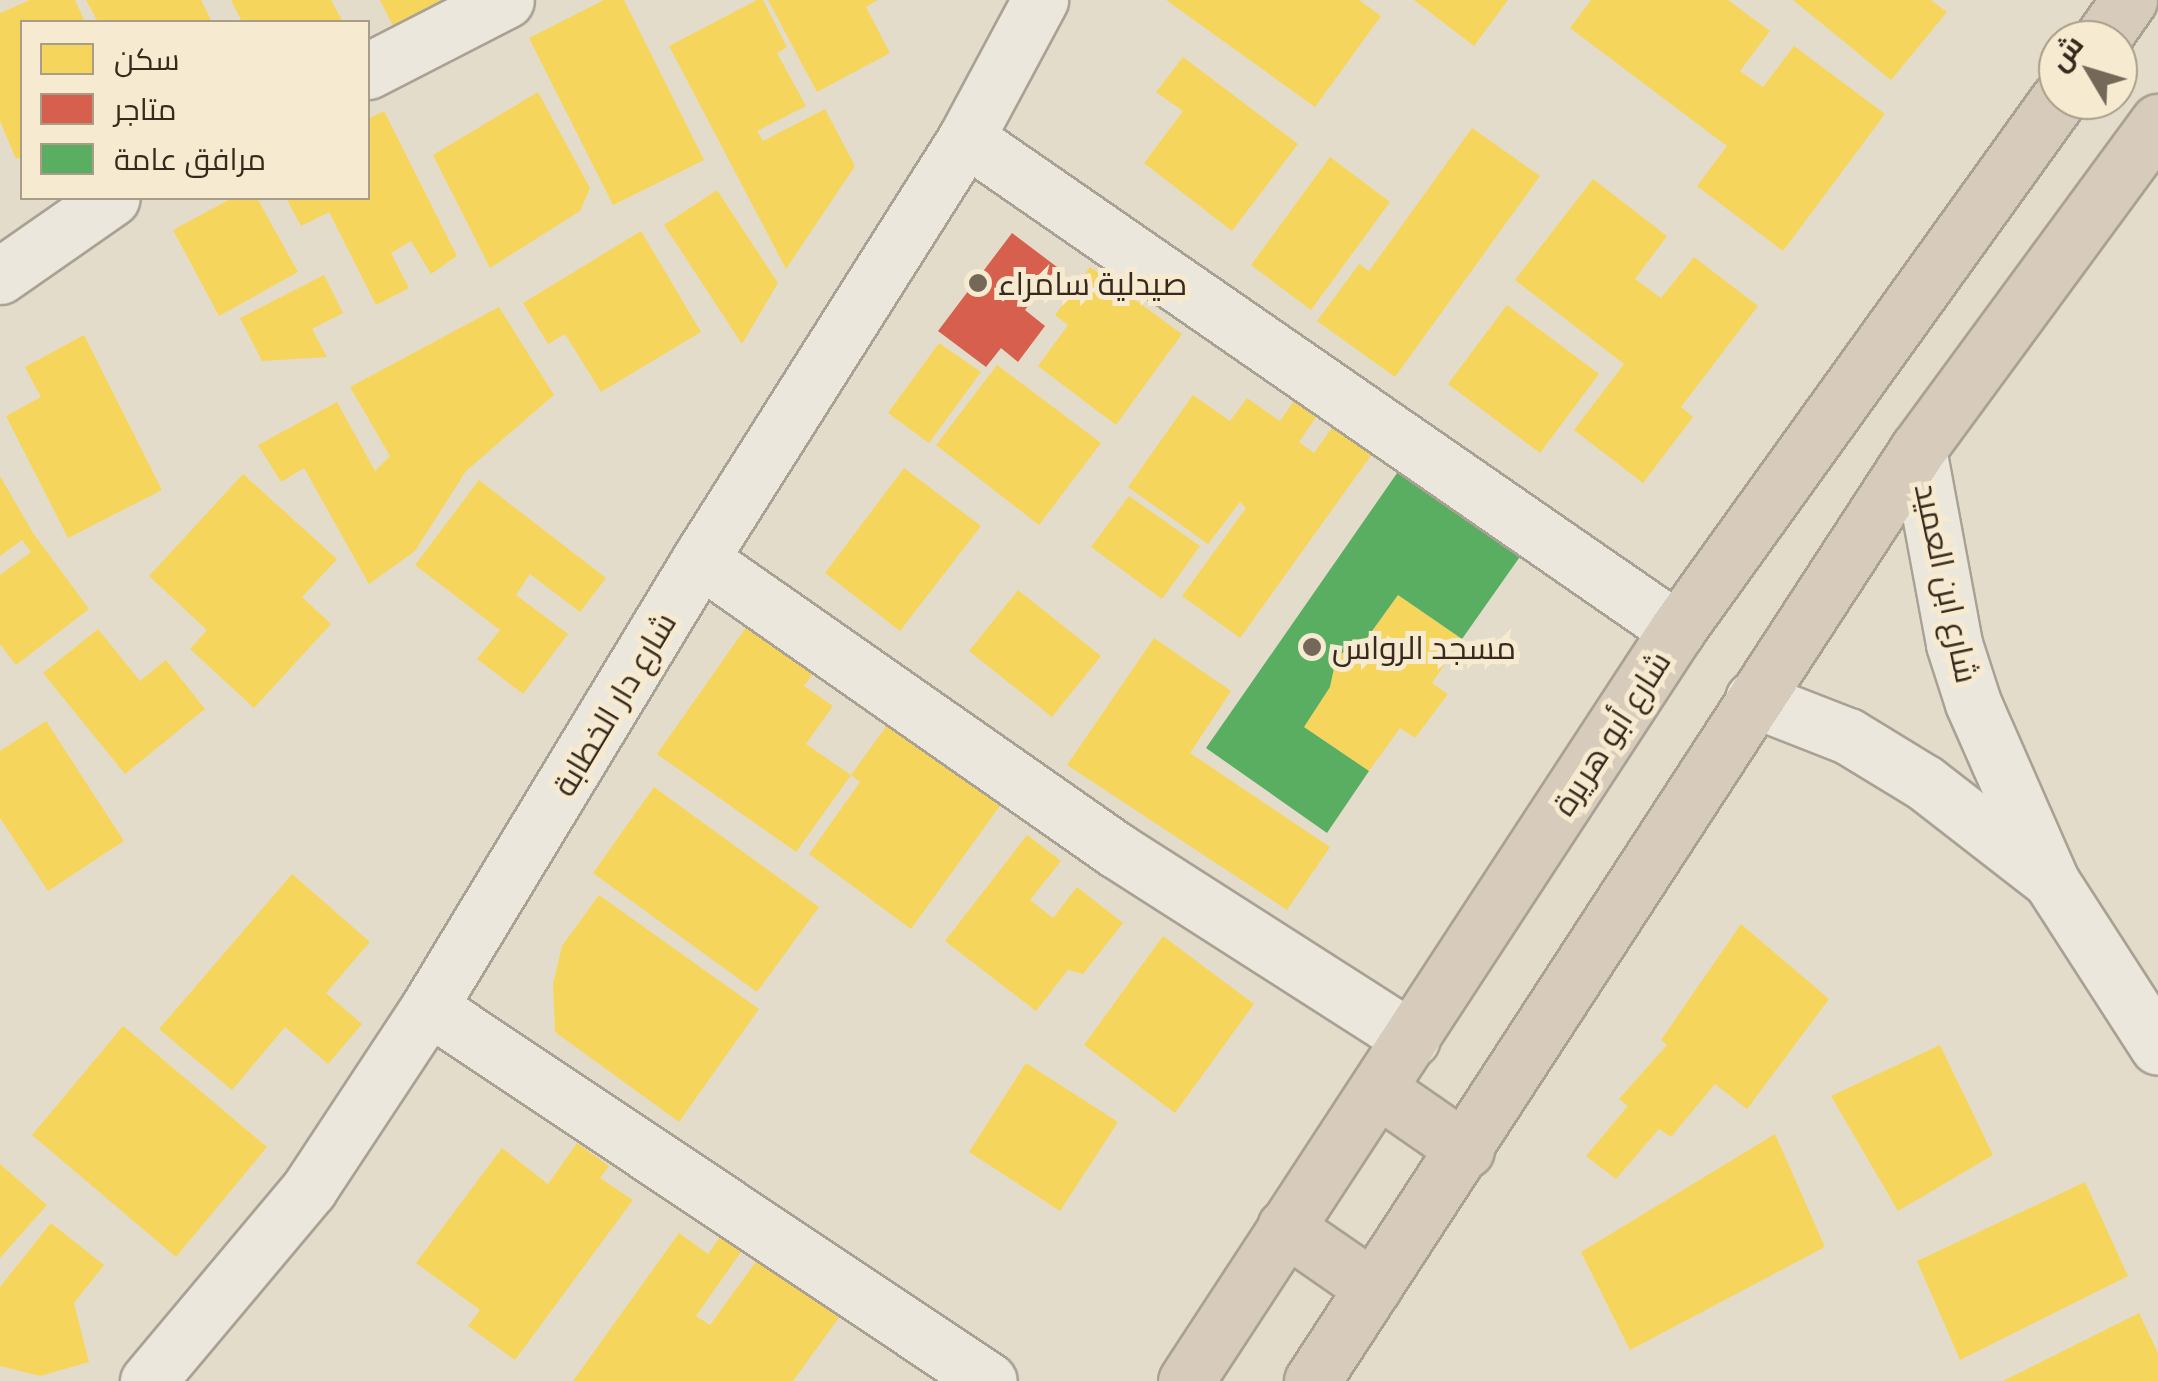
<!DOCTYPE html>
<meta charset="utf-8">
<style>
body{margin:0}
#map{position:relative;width:2158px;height:1381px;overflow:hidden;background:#e4dcca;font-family:"PT Serif",Cairo,serif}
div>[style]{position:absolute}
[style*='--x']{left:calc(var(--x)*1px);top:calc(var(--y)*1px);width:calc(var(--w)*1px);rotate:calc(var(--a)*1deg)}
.homes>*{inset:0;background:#f6d55c}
.shops>*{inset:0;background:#d6604d}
.public>*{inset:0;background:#5aae61}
.roads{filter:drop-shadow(2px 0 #a9a194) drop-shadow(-2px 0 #a9a194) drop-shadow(0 2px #a9a194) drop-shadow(0 -2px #a9a194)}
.minor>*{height:55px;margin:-27.5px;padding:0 27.5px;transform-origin:27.5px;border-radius:27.5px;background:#ece7dd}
.highway>*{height:55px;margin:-27.5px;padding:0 27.5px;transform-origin:27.5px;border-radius:27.5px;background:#d7ccbb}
.dots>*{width:28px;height:28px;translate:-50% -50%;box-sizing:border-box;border:5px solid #f6ead0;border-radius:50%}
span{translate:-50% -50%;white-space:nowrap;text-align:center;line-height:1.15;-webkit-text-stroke:10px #f6ead0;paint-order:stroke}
.poi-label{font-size:32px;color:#38291c}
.left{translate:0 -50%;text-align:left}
.street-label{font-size:32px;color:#38291c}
.legend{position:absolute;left:20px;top:20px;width:350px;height:180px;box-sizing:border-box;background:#f6ead0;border:2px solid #aa9d88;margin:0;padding:12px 18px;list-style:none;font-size:30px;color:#38291c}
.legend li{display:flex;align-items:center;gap:20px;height:50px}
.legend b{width:50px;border:2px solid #aa9d88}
.north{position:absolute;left:2038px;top:20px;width:100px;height:100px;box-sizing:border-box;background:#f6ead0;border:2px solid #aa9d88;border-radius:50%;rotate:308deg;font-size:28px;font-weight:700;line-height:40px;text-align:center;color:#38291c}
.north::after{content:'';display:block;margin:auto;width:35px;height:45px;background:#746859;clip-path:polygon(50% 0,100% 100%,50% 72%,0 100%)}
</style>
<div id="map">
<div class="homes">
<div style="clip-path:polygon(30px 0,75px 0,85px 22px,22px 22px,22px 157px,16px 159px,0 121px,0 13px)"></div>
<div style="clip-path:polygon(86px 0,201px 0,212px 22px,98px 22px)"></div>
<div style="clip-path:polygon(231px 0,331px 0,343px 22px,242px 22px)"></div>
<div style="clip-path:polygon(380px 0,450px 0,394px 28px)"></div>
<div style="clip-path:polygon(604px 0,624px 0,704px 160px,613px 205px,529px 38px)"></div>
<div style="clip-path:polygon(757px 0,763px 0,787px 47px,777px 53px,806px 106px,757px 131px,763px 141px,825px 109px,855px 166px,786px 269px,669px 46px)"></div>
<div style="clip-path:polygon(768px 0,878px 0,866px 7px,890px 53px,817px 92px)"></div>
<div style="clip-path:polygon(1166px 0,1359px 0,1381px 16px,1315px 107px)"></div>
<div style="clip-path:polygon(1414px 0,1508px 0,1474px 46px)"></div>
<div style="clip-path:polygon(1591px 0,1728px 0,1770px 31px,1740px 71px,1763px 87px,1794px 46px,1885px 114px,1783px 251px,1697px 186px,1727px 146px,1570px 28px)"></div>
<div style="clip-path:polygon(1793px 0,1931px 0,1947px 12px,1891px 80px)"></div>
<div style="clip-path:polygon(1183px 57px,1298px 144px,1232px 231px,1144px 163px,1183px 111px,1156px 92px)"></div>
<div style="clip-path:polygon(538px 92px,590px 188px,580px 211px,490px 268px,433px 155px)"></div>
<div style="clip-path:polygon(384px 111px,457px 256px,431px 274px,411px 241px,391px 253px,409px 288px,376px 305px,329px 212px,301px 226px,286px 198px,368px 198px,368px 119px)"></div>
<div style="clip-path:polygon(1472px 128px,1540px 176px,1395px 377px,1317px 321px,1359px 264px,1369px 271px)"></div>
<div style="clip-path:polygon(1330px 157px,1390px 202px,1311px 310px,1251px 265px)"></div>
<div style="clip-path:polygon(1593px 179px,1667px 236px,1635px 279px,1661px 298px,1694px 257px,1758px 306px,1681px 407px,1693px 417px,1643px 483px,1574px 430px,1624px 364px,1515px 280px)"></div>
<div style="clip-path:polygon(717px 190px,778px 283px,742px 344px,664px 225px)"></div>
<div style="clip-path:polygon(232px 198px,257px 198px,298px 272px,219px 316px,173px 230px)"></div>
<div style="clip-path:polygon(641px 231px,701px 332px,601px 392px,565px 334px,548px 344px,523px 303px)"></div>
<div style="clip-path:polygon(1090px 267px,1182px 334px,1116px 425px,1038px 366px,1068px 325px,1055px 315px)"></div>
<div style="clip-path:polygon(324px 275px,343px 313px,312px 329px,327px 357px,262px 361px,240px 318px)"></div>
<div style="clip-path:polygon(1507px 305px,1599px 374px,1540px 453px,1448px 384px)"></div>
<div style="clip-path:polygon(499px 307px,554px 395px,466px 471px,415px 551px,369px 584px,304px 468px,281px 482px,258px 445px,337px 402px,375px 471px,390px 456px,350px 387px)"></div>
<div style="clip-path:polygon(84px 335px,162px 490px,68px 538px,6px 416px,41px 397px,25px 367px)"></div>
<div style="clip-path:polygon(939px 343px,981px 372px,929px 443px,888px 413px)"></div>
<div style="clip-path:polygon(997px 365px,1101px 443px,1039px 525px,936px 445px)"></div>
<div style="clip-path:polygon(1193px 395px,1230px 421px,1247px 398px,1280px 421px,1294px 401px,1316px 417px,1299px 442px,1314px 453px,1341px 415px,1380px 443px,1240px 638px,1182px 596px,1246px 508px,1240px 502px,1208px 544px,1128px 487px)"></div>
<div style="clip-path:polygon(904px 468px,981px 526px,900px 631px,825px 573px)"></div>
<div style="clip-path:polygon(243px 474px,337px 559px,302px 597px,331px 624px,254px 708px,190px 649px,207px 630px,149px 576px)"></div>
<div style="clip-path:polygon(0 476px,33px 533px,89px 609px,16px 665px,0 644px,0 575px,31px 552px,22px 540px,0 556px)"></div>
<div style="clip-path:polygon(479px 480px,606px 578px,580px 612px,530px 574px,516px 595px,568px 634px,523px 694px,477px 659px,500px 630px,415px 565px)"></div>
<div style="clip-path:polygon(1129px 496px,1200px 546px,1162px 599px,1091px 547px)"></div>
<div style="clip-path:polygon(1018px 590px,1101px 656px,1052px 717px,969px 651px)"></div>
<div style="clip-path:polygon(1398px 595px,1462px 639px,1432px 683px,1448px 694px,1415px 738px,1400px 728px,1369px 771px,1304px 727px,1330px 687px,1336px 659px,1353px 643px,1367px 638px)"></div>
<div style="clip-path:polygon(749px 623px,816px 669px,804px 686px,833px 706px,806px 744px,851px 775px,890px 721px,1002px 803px,911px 929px,809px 854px,860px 782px,851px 775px,796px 852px,657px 754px)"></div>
<div style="clip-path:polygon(98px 629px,140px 681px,166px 660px,205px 709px,125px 774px,43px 673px)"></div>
<div style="clip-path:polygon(1154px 638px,1231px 691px,1190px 753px,1330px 847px,1287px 910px,1067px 765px)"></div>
<div style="clip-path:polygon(46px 721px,124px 841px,48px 891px,0 818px,0 751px)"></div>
<div style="clip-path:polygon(654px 787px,819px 907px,757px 992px,593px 873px)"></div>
<div style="clip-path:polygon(1027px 835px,1061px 861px,1030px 900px,1053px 918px,1077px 887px,1123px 923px,1083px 974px,1068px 970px,1036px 1011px,945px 941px)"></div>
<div style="clip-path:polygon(292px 874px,370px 942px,326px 993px,362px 1024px,328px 1064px,285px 1027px,232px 1090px,159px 1029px)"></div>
<div style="clip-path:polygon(599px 895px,759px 1009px,679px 1122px,555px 1032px,553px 984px,562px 946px)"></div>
<div style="clip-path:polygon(1741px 924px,1829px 999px,1747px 1109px,1715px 1084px,1671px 1137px,1659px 1129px,1616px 1179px,1586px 1156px,1628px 1106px,1619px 1099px,1667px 1045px,1661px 1040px)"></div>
<div style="clip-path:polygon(1163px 936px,1254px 1004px,1175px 1113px,1084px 1045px)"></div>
<div style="clip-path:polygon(123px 1026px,267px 1147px,176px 1257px,32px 1135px)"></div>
<div style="clip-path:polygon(1940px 1045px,1993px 1155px,1898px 1211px,1831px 1096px)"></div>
<div style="clip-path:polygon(1026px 1063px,1118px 1122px,1060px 1211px,969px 1152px)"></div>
<div style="clip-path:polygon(1775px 1134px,1825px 1247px,1630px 1350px,1581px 1252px)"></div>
<div style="clip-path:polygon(577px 1143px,609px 1166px,600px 1178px,633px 1200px,515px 1360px,468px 1326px,480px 1310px,416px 1263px,502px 1148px,548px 1184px)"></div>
<div style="clip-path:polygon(0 1164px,47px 1205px,0 1258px)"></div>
<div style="clip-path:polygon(2085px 1182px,2128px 1276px,1960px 1360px,1917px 1261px)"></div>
<div style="clip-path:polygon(51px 1223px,104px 1265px,74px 1303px,89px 1362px,40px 1376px,0 1366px,0 1287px)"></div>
<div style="clip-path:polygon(679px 1233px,708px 1254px,720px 1237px,741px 1252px,696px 1316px,710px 1325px,760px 1256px,841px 1315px,793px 1381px,573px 1381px)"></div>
<div style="clip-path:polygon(2139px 1313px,2158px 1353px,2158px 1381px,2003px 1381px)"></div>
</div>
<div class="shops">
<div style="clip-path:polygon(1012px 233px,1057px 267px,1025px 310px,1045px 326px,1018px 362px,1001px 348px,986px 367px,938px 331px)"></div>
</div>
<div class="public">
<div style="clip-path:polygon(1402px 466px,1524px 551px,1462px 639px,1398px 595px,1367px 638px,1353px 643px,1336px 659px,1330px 687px,1304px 727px,1369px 771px,1327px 833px,1206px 748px)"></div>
</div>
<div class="roads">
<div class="minor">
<div style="--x:368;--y:71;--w:155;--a:-27.2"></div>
<div style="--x:966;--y:138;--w:865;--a:34.68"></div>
<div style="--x:0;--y:276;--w:136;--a:-34.9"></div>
<div style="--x:1918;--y:449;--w:198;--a:79.5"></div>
<div style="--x:1954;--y:644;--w:62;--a:72.1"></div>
<div style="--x:1973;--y:703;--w:194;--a:66.3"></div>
<div style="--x:2051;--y:881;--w:197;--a:57.2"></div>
<div style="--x:700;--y:559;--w:508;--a:34.97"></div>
<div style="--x:1116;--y:850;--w:351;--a:32.6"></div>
<div style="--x:1753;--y:699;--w:102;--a:21.3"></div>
<div style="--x:1848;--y:736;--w:90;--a:31.4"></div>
<div style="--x:1925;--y:783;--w:152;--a:37.8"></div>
<div style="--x:429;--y:1007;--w:673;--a:33.74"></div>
<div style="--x:148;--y:1381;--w:251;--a:-50"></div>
<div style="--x:309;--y:1189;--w:218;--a:-56.6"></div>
<div style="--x:429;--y:1007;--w:524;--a:-58.83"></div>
<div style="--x:700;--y:559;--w:498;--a:-57.7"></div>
<div style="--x:966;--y:138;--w:157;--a:-61.8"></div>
</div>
<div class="highway">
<div style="--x:2101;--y:40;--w:49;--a:-55"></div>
<div style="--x:1378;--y:1089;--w:107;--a:34.7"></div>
<div style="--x:1285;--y:1227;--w:107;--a:34.7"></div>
<div style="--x:1186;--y:1381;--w:897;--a:-56.82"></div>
<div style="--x:1677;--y:630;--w:653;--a:-54.29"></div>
<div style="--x:1312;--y:1381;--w:1112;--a:-56.97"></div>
<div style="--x:1918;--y:449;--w:406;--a:-53.7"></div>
</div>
</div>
<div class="dots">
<div style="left:978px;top:283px;background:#746859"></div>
<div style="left:1312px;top:647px;background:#746859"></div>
</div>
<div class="poi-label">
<span class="left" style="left:998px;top:283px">صيدلية سامراء</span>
<span class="left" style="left:1332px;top:647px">مسجد الرواس</span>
</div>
<div class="street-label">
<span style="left:1947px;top:583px;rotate:78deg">شارع ابن العميد</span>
<span style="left:614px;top:704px;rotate:-59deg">شارع دار الخطابة</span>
<span style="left:1611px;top:733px;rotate:-57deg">شارع أبو هريرة</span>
</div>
<ul class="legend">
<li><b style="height:28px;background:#f6d55c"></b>سكن</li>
<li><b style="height:28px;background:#d6604d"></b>متاجر</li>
<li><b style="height:28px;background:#5aae61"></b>مرافق عامة</li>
</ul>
<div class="north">ش</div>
</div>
